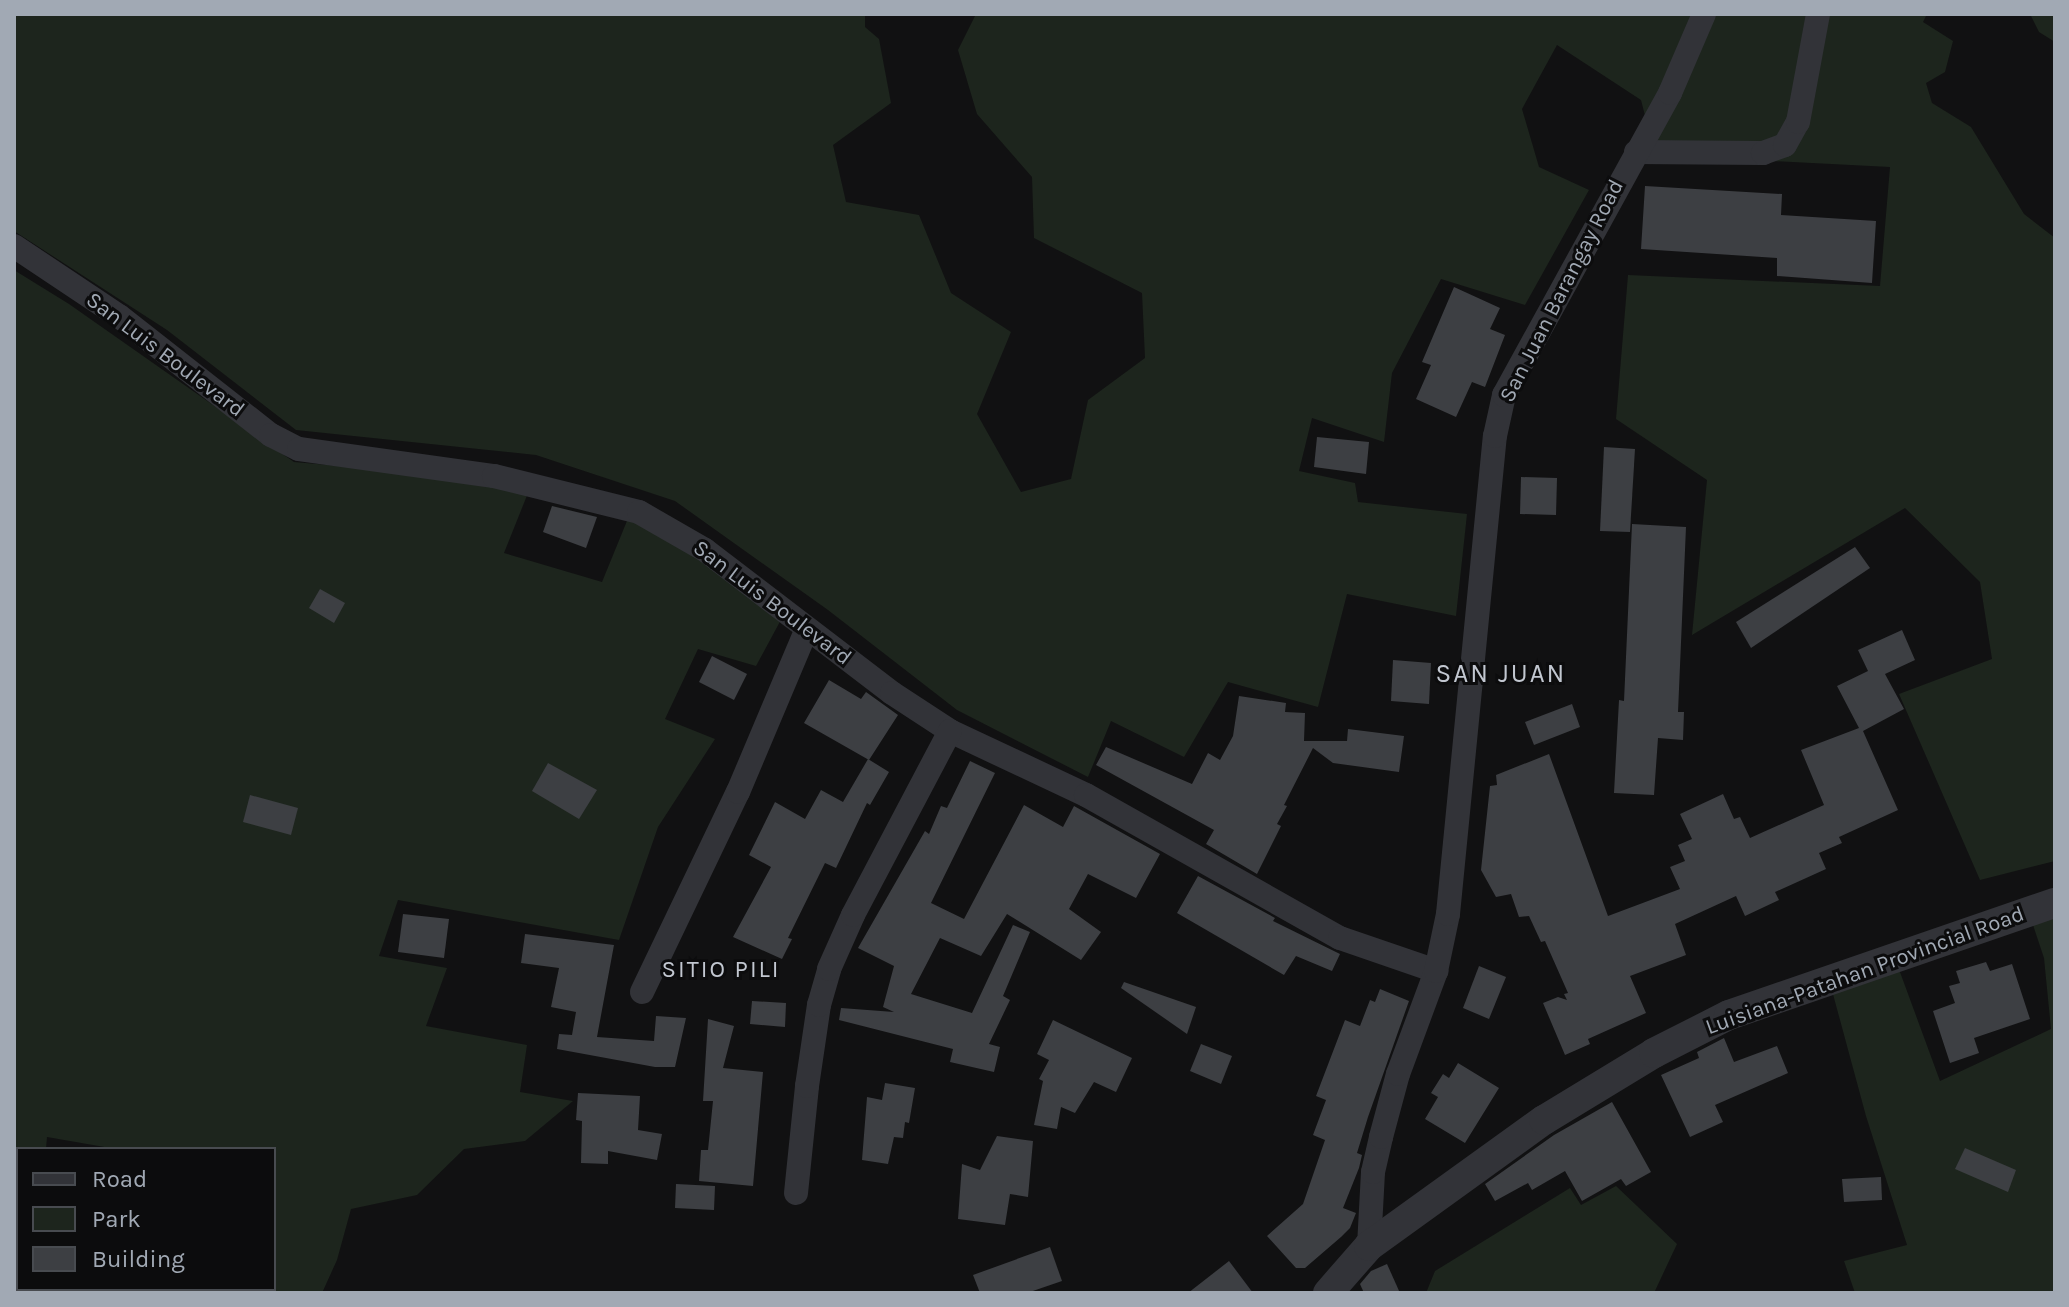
<!DOCTYPE html>
<style>
body{margin:0}
#map{position:relative;width:2069px;height:1307px;overflow:hidden;background:#111112;font-family:Karla,sans-serif}
div>[style]{position:absolute}
[style*='--x']{left:calc(var(--x)*1px);top:calc(var(--y)*1px);width:calc(var(--w)*1px);rotate:calc(var(--a)*1deg)}
.green>*{inset:0;background:#1d251d}
.building>*{inset:0;background:#3d3f43}
.minor>*{height:24px;margin:-12px;padding:0 12px;transform-origin:12px;border-radius:12px;background:#323338}
.tertiary>*{height:30px;margin:-15px;padding:0 15px;transform-origin:15px;border-radius:15px;background:#323338}
span{translate:-50% -50%;white-space:nowrap;text-align:center;line-height:1.15;-webkit-text-stroke:6px #0c0c0d;paint-order:stroke}
.street-label{font-size:22px;color:#a1a9b4}
.neighbourhood-label{font-size:24px;color:#c2c7d0;letter-spacing:2px}
.quarter-label{font-size:26px;color:#c2c7d0;letter-spacing:2px}
.frame{position:absolute;inset:0;border:16px solid #a1a9b4;pointer-events:none}
.legend{position:absolute;left:16px;top:1147px;width:260px;height:144px;box-sizing:border-box;background:#0c0c0d;border:2px solid #484b50;margin:0;padding:10px 14px;list-style:none;font-size:24px;color:#a1a9b4}
.legend li{display:flex;align-items:center;gap:16px;height:40px}
.legend b{width:40px;border:2px solid #484b50}
</style>
<div id="map">
<div class="green">
<div style="clip-path:polygon(14px 14px,865px 14px,865px 27px,879px 39px,891px 103px,833px 145px,846px 202px,919px 215px,951px 293px,1011px 332px,977px 414px,1021px 492px,1071px 479px,1088px 400px,1145px 358px,1142px 293px,1034px 238px,1032px 177px,977px 114px,958px 50px,976px 14px,1927px 14px,1923px 22px,1953px 41px,1945px 72px,1926px 83px,1932px 103px,1971px 127px,2024px 214px,2055px 238px,2055px 861px,1980px 880px,1899px 694px,1992px 659px,1980px 582px,1905px 508px,1692px 635px,1707px 480px,1616px 419px,1628px 275px,1880px 286px,1890px 167px,1655px 155px,1641px 100px,1557px 45px,1522px 109px,1539px 167px,1589px 190px,1525px 305px,1441px 279px,1392px 373px,1384px 442px,1312px 418px,1299px 471px,1355px 483px,1358px 502px,1467px 514px,1456px 616px,1347px 594px,1318px 707px,1228px 682px,1184px 757px,1111px 721px,1088px 777px,957px 710px,828px 610px,675px 501px,536px 455px,296px 430px,167px 330px,14px 231px)"></div>
<div style="clip-path:polygon(2030px 14px,2055px 14px,2055px 42px,2039px 32px)"></div>
<div style="clip-path:polygon(14px 270px,69px 304px,294px 462px,532px 483px,504px 553px,602px 582px,629px 516px,698px 551px,783px 616px,756px 666px,698px 649px,665px 719px,715px 739px,658px 827px,619px 940px,398px 900px,379px 956px,447px 968px,426px 1026px,527px 1045px,520px 1092px,573px 1101px,525px 1141px,464px 1149px,417px 1195px,351px 1209px,337px 1260px,322px 1293px,61px 1293px,63px 1289px,274px 1289px,274px 1149px,116px 1149px,47px 1137px,46px 1149px,18px 1149px,18px 1224px,14px 1226px)"></div>
<div style="clip-path:polygon(2055px 888px,2055px 1293px,1855px 1293px,1844px 1261px,1907px 1245px,1866px 1116px,1827px 972px,1893px 953px,1940px 1081px,2051px 1029px,2044px 958px,2024px 898px)"></div>
<div style="clip-path:polygon(1616px 1186px,1677px 1244px,1654px 1293px,1426px 1293px,1435px 1271px,1570px 1188px,1581px 1205px)"></div>
</div>
<div class="building">
<div style="clip-path:polygon(1645px 186px,1782px 194px,1781px 215px,1876px 221px,1872px 283px,1777px 276px,1777px 258px,1641px 249px)"></div>
<div style="clip-path:polygon(1454px 287px,1500px 308px,1490px 329px,1505px 335px,1485px 387px,1472px 382px,1456px 417px,1416px 399px,1431px 365px,1422px 362px)"></div>
<div style="clip-path:polygon(1317px 437px,1369px 442px,1366px 474px,1314px 467px)"></div>
<div style="clip-path:polygon(1604px 447px,1635px 449px,1630px 532px,1600px 531px)"></div>
<div style="clip-path:polygon(1521px 477px,1557px 478px,1556px 515px,1520px 514px)"></div>
<div style="clip-path:polygon(552px 506px,597px 517px,586px 548px,543px 532px)"></div>
<div style="clip-path:polygon(1632px 524px,1686px 527px,1678px 712px,1684px 712px,1683px 740px,1658px 738px,1654px 795px,1614px 793px,1619px 700px,1624px 701px)"></div>
<div style="clip-path:polygon(1855px 547px,1870px 568px,1751px 648px,1736px 622px)"></div>
<div style="clip-path:polygon(320px 589px,345px 603px,334px 623px,309px 608px)"></div>
<div style="clip-path:polygon(1902px 630px,1915px 660px,1885px 674px,1904px 709px,1863px 731px,1898px 810px,1839px 837px,1842px 843px,1819px 853px,1826px 869px,1775px 892px,1779px 900px,1745px 916px,1736px 896px,1675px 924px,1686px 955px,1630px 976px,1646px 1013px,1588px 1039px,1590px 1044px,1565px 1055px,1543px 1003px,1558px 997px,1567px 1000px,1564px 994px,1568px 993px,1545px 941px,1541px 942px,1529px 916px,1519px 917px,1511px 894px,1496px 897px,1481px 870px,1490px 786px,1497px 785px,1496px 775px,1549px 754px,1608px 916px,1680px 889px,1670px 867px,1685px 861px,1678px 845px,1692px 839px,1680px 814px,1723px 794px,1734px 819px,1740px 817px,1750px 838px,1824px 805px,1801px 750px,1859px 728px,1837px 686px,1868px 671px,1858px 650px)"></div>
<div style="clip-path:polygon(712px 656px,747px 674px,734px 700px,699px 682px)"></div>
<div style="clip-path:polygon(1393px 660px,1431px 663px,1429px 704px,1391px 701px)"></div>
<div style="clip-path:polygon(829px 680px,861px 699px,866px 692px,898px 715px,869px 760px,804px 723px)"></div>
<div style="clip-path:polygon(1239px 696px,1286px 703px,1285px 712px,1305px 713px,1304px 741px,1347px 741px,1348px 729px,1404px 736px,1399px 772px,1333px 763px,1313px 748px,1284px 805px,1287px 806px,1277px 824px,1281px 826px,1257px 874px,1206px 844px,1214px 830px,1096px 765px,1106px 747px,1192px 784px,1208px 753px,1220px 760px,1233px 736px)"></div>
<div style="clip-path:polygon(1572px 704px,1580px 727px,1534px 745px,1525px 722px)"></div>
<div style="clip-path:polygon(868px 759px,889px 772px,870px 805px,867px 803px,836px 868px,825px 863px,788px 938px,792px 939px,782px 959px,733px 937px,771px 867px,749px 855px,775px 802px,805px 819px,821px 790px,843px 802px)"></div>
<div style="clip-path:polygon(970px 761px,995px 773px,931px 903px,964px 919px,1024px 805px,1063px 827px,1074px 806px,1160px 854px,1136px 898px,1088px 874px,1069px 909px,1101px 932px,1081px 960px,1007px 914px,981px 956px,940px 938px,911px 994px,972px 1013px,1013px 925px,1030px 932px,1003px 996px,1010px 1000px,989px 1044px,1000px 1047px,994px 1072px,950px 1062px,953px 1049px,839px 1020px,841px 1008px,894px 1012px,883px 1007px,894px 966px,858px 948px,925px 831px,929px 834px,941px 806px,947px 808px)"></div>
<div style="clip-path:polygon(548px 763px,597px 790px,579px 819px,532px 791px)"></div>
<div style="clip-path:polygon(250px 795px,298px 808px,291px 835px,243px 822px)"></div>
<div style="clip-path:polygon(1198px 876px,1275px 918px,1273px 921px,1340px 954px,1332px 971px,1296px 956px,1284px 975px,1177px 913px)"></div>
<div style="clip-path:polygon(403px 914px,449px 919px,444px 958px,398px 952px)"></div>
<div style="clip-path:polygon(525px 934px,614px 945px,597px 1037px,654px 1041px,656px 1016px,686px 1018px,675px 1067px,655px 1067px,557px 1049px,559px 1034px,572px 1035px,576px 1012px,551px 1007px,559px 968px,521px 963px)"></div>
<div style="clip-path:polygon(1986px 962px,1990px 971px,2012px 964px,2030px 1019px,1974px 1038px,1979px 1053px,1950px 1063px,1933px 1011px,1955px 1003px,1949px 986px,1960px 983px,1956px 971px)"></div>
<div style="clip-path:polygon(1479px 966px,1506px 977px,1489px 1019px,1463px 1008px)"></div>
<div style="clip-path:polygon(1124px 982px,1196px 1007px,1187px 1034px,1121px 988px)"></div>
<div style="clip-path:polygon(1380px 989px,1409px 1001px,1368px 1117px,1357px 1153px,1362px 1155px,1359px 1168px,1343px 1208px,1356px 1213px,1350px 1228px,1341px 1237px,1305px 1268px,1296px 1268px,1267px 1236px,1303px 1204px,1325px 1140px,1313px 1135px,1326px 1100px,1316px 1096px,1345px 1020px,1360px 1026px,1370px 1000px,1375px 1002px)"></div>
<div style="clip-path:polygon(752px 1001px,786px 1003px,785px 1027px,750px 1024px)"></div>
<div style="clip-path:polygon(708px 1019px,734px 1026px,723px 1068px,763px 1072px,753px 1186px,699px 1181px,701px 1150px,708px 1150px,713px 1101px,703px 1101px)"></div>
<div style="clip-path:polygon(1053px 1020px,1132px 1058px,1116px 1092px,1094px 1082px,1075px 1113px,1061px 1107px,1057px 1129px,1034px 1125px,1043px 1081px,1039px 1079px,1049px 1060px,1037px 1054px)"></div>
<div style="clip-path:polygon(1724px 1038px,1734px 1062px,1777px 1046px,1788px 1073px,1715px 1105px,1723px 1122px,1690px 1137px,1661px 1075px,1699px 1058px,1697px 1052px)"></div>
<div style="clip-path:polygon(1201px 1044px,1232px 1056px,1221px 1084px,1190px 1071px)"></div>
<div style="clip-path:polygon(1458px 1063px,1499px 1088px,1465px 1143px,1425px 1119px,1438px 1097px,1431px 1093px,1443px 1074px,1449px 1078px)"></div>
<div style="clip-path:polygon(885px 1083px,915px 1088px,909px 1123px,905px 1122px,903px 1138px,894px 1137px,888px 1164px,862px 1160px,867px 1097px,882px 1100px)"></div>
<div style="clip-path:polygon(578px 1093px,640px 1096px,638px 1130px,662px 1134px,657px 1160px,608px 1151px,608px 1164px,581px 1163px,582px 1121px,576px 1120px)"></div>
<div style="clip-path:polygon(1612px 1102px,1651px 1172px,1626px 1186px,1621px 1179px,1582px 1201px,1565px 1171px,1532px 1190px,1528px 1183px,1495px 1201px,1485px 1184px,1554px 1135px)"></div>
<div style="clip-path:polygon(997px 1136px,1033px 1141px,1028px 1197px,1010px 1194px,1005px 1225px,958px 1219px,962px 1164px,980px 1170px)"></div>
<div style="clip-path:polygon(1965px 1148px,2016px 1170px,2008px 1192px,1955px 1169px)"></div>
<div style="clip-path:polygon(1881px 1177px,1882px 1200px,1844px 1202px,1842px 1179px)"></div>
<div style="clip-path:polygon(676px 1184px,715px 1186px,714px 1210px,675px 1208px)"></div>
<div style="clip-path:polygon(1050px 1247px,1062px 1281px,1027px 1293px,980px 1293px,973px 1275px)"></div>
<div style="clip-path:polygon(1229px 1261px,1253px 1293px,1188px 1293px)"></div>
<div style="clip-path:polygon(1387px 1264px,1400px 1293px,1364px 1293px,1360px 1284px,1371px 1271px)"></div>
</div>
<div class="minor">
<div style="--x:1636;--y:152;--w:127;--a:0.5"></div>
<div style="--x:1763;--y:153;--w:23;--a:-20"></div>
<div style="--x:1785;--y:145;--w:26;--a:-61"></div>
<div style="--x:1798;--y:122;--w:110;--a:-79.5"></div>
<div style="--x:14;--y:246;--w:126;--a:33.7"></div>
<div style="--x:119;--y:316;--w:193;--a:38.1"></div>
<div style="--x:271;--y:435;--w:31;--a:27"></div>
<div style="--x:299;--y:449;--w:197;--a:7.9"></div>
<div style="--x:494;--y:476;--w:149;--a:13.9"></div>
<div style="--x:639;--y:512;--w:76;--a:29.9"></div>
<div style="--x:705;--y:550;--w:235;--a:37.4"></div>
<div style="--x:892;--y:693;--w:69;--a:33.2"></div>
<div style="--x:950;--y:731;--w:150;--a:25.2"></div>
<div style="--x:1086;--y:795;--w:291;--a:29.4"></div>
<div style="--x:1340;--y:938;--w:102;--a:19"></div>
<div style="--x:642;--y:992;--w:222;--a:-64.4"></div>
<div style="--x:738;--y:792;--w:177;--a:-67.1"></div>
<div style="--x:796;--y:1193;--w:108;--a:-84.1"></div>
<div style="--x:807;--y:1086;--w:82;--a:-81.6"></div>
<div style="--x:819;--y:1005;--w:37;--a:-74"></div>
<div style="--x:829;--y:969;--w:59;--a:-66"></div>
<div style="--x:853;--y:915;--w:208;--a:-62.2"></div>
<div style="--x:1369;--y:1246;--w:74;--a:-86.9"></div>
<div style="--x:1373;--y:1172;--w:36;--a:-77"></div>
<div style="--x:1381;--y:1137;--w:65;--a:-74.9"></div>
<div style="--x:1398;--y:1074;--w:110;--a:-69.7"></div>
<div style="--x:1436;--y:971;--w:58;--a:-78.1"></div>
<div style="--x:1448;--y:914;--w:480;--a:-84.4"></div>
<div style="--x:1495;--y:436;--w:42;--a:-77.6"></div>
<div style="--x:1504;--y:395;--w:345;--a:-61.2"></div>
<div style="--x:1670;--y:93;--w:86;--a:-66.7"></div>
</div>
<div class="tertiary">
<div style="--x:1328;--y:1293;--w:62;--a:-48.9"></div>
<div style="--x:1369;--y:1246;--w:216;--a:-35.8"></div>
<div style="--x:1544;--y:1120;--w:129;--a:-31.3"></div>
<div style="--x:1654;--y:1053;--w:84;--a:-26.9"></div>
<div style="--x:1729;--y:1015;--w:345;--a:-19"></div>
</div>
<div class="street-label">
<span style="left:1562px;top:291px;rotate:-63deg">San Juan Barangay Road</span>
<span style="left:165px;top:355px;rotate:37deg">San Luis Boulevard</span>
<span style="left:772px;top:603px;rotate:37deg">San Luis Boulevard</span>
<span style="left:1865px;top:971px;rotate:-20deg">Luisiana-Patahan Provincial Road</span>
</div>
<div class="neighbourhood-label">
<span style="left:721px;top:970px">SITIO PILI</span>
</div>
<div class="quarter-label">
<span style="left:1501px;top:674px">SAN JUAN</span>
</div>
<div class="frame"></div>
<ul class="legend">
<li><b style="height:10px;background:#323338"></b>Road</li>
<li><b style="height:22px;background:#1d251d"></b>Park</li>
<li><b style="height:22px;background:#3d3f43"></b>Building</li>
</ul>
</div>
